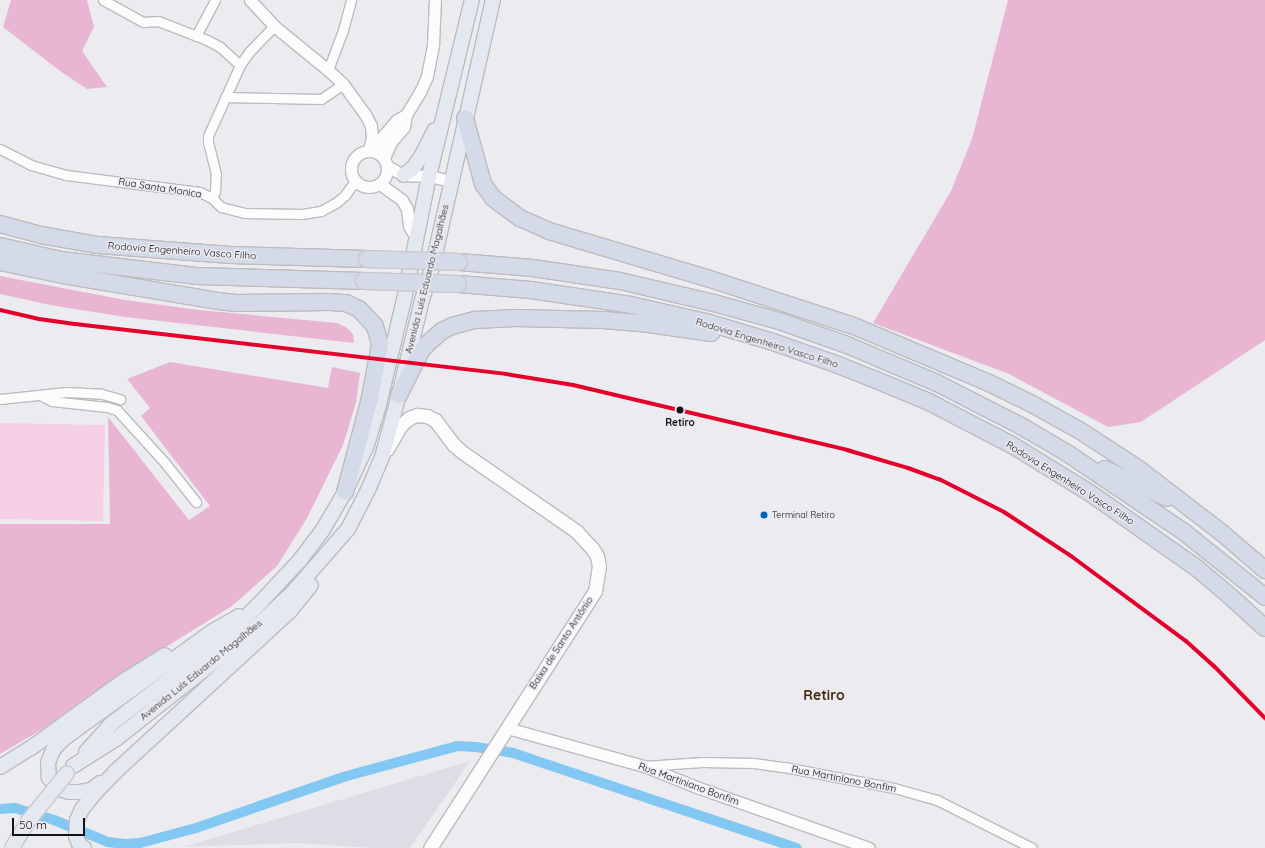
<!DOCTYPE html>
<meta charset="utf-8">
<style>
body{margin:0}
#map{position:relative;width:1265px;height:848px;overflow:hidden;background:#ecebf0;font-family:Quicksand,sans-serif}
div>[style]{position:absolute}
[style*='--x']{left:calc(var(--x)*1px);top:calc(var(--y)*1px);width:calc(var(--w)*1px);rotate:calc(var(--a)*1deg)}
.built>*{inset:0;background:#dedde6}
.green>*{inset:0;background:#f5d0e4}
.forest>*{inset:0;background:#e8b6d3}
.canal>*{height:10px;margin:-5px;padding:0 5px;transform-origin:5px;border-radius:5px;background:#82c8f3}
.roads{filter:drop-shadow(1px 0 #bcbcbf) drop-shadow(-1px 0 #bcbcbf) drop-shadow(0 1px #bcbcbf) drop-shadow(0 -1px #bcbcbf)}
.minor>*{height:9px;margin:-4.5px;padding:0 4.5px;transform-origin:4.5px;border-radius:4.5px;background:#fcfcfd}
.tertiary>*{height:11px;margin:-5.5px;padding:0 5.5px;transform-origin:5.5px;border-radius:5.5px;background:#fcfcfd}
.tertiary>.ring{margin:-5.5px;padding:0;box-sizing:content-box;background:none;border:11px solid #fcfcfd;border-radius:50%}
.secondary>*{height:13px;margin:-6.5px;padding:0 6.5px;transform-origin:6.5px;border-radius:6.5px;background:#fcfcfd}
.primary>*{height:14px;margin:-7px;padding:0 7px;transform-origin:7px;border-radius:7px;background:#e4e8f0}
.motorway>*{height:16px;margin:-8px;padding:0 8px;transform-origin:8px;border-radius:8px;background:#d4dae8}
.bridges{filter:drop-shadow(1px 0 #c9c9cb) drop-shadow(-1px 0 #c9c9cb) drop-shadow(0 1px #c9c9cb) drop-shadow(0 -1px #c9c9cb)}
.primary-bridge>*{height:14px;margin:-7px;padding:0 7px;transform-origin:7px;border-radius:7px;background:#e4e8f0}
.motorway-bridge>*{height:16px;margin:-8px;padding:0 8px;transform-origin:8px;border-radius:8px;background:#d4dae8}
.metro-1>*{height:4px;margin:-2px;padding:0 2px;transform-origin:2px;border-radius:2px;background:#e4002b}
.dots>*{width:11px;height:11px;translate:-50% -50%;box-sizing:border-box;border:2px solid #ebeaf1;border-radius:50%}
span{translate:-50% -50%;white-space:nowrap;text-align:center;line-height:1.15;-webkit-text-stroke:3px #ebeaf1;paint-order:stroke}
.bus-label{font-size:9px;color:#131315}
.left{translate:0 -50%;text-align:left}
.street-label{font-size:10px;color:#131315}
.stop-label{font-size:10px;color:#131315;font-weight:700}
.district-label{font-size:14px;color:#462c0a;font-weight:700}
.scale{position:absolute;left:12px;top:818px;width:73px;height:18px;box-sizing:border-box;border:2px solid #131315;border-top:0;padding-left:5px;font-size:12px;line-height:14px;white-space:nowrap;color:#131315;-webkit-text-stroke:3px #ebeaf1;paint-order:stroke}
</style>
<div id="map">
<div class="built">
<div style="clip-path:polygon(470px 761px,410px 848px,373px 848px,298px 843px,183px 847px)"></div>
</div>
<div class="green">
<div style="clip-path:polygon(0 423px,105px 425px,103px 521px,0 519px)"></div>
</div>
<div class="forest">
<div style="clip-path:polygon(11px 0,87px 0,94px 27px,82px 51px,107px 87px,87px 89px,60px 71px,3px 27px)"></div>
<div style="clip-path:polygon(1008px 0,1265px 0,1265px 340px,1141px 422px,1108px 427px,1009px 374px,873px 323px,951px 191px,972px 139px)"></div>
<div style="clip-path:polygon(0 276px,125px 300px,199px 310px,337px 323px,346px 327px,353px 334px,354px 343px,125px 317px,50px 305px,0 294px)"></div>
<div style="clip-path:polygon(170px 362px,328px 388px,332px 367px,360px 373px,356px 403px,343px 445px,307px 518px,277px 566px,232px 606px,153px 655px,53px 723px,0 754px,0 524px,110px 524px,108px 417px,189px 520px,210px 506px,141px 416px,150px 408px,127px 379px)"></div>
</div>
<div class="canal">
<div style="--x:0;--y:809;--w:15;--a:-4"></div>
<div style="--x:15;--y:808;--w:41;--a:17.1"></div>
<div style="--x:54;--y:820;--w:58;--a:22.2"></div>
<div style="--x:108;--y:842;--w:17;--a:7"></div>
<div style="--x:125;--y:844;--w:15;--a:-4"></div>
<div style="--x:140;--y:843;--w:58;--a:-15"></div>
<div style="--x:196;--y:828;--w:156;--a:-19.1"></div>
<div style="--x:343;--y:777;--w:118;--a:-15.2"></div>
<div style="--x:457;--y:746;--w:19;--a:3"></div>
<div style="--x:476;--y:747;--w:37;--a:9"></div>
<div style="--x:513;--y:753;--w:299;--a:18.5"></div>
</div>
<div class="roads">
<div class="minor">
<div style="--x:103;--y:0;--w:46;--a:28.8"></div>
<div style="--x:143;--y:22;--w:15;--a:-4"></div>
<div style="--x:158;--y:21;--w:53;--a:21.2"></div>
<div style="--x:207;--y:40;--w:15;--a:28"></div>
<div style="--x:220;--y:47;--w:27;--a:42"></div>
<div style="--x:196;--y:36;--w:41;--a:-62.2"></div>
<div style="--x:328;--y:70;--w:43;--a:-69.4"></div>
<div style="--x:343;--y:30;--w:31;--a:-75"></div>
<div style="--x:225;--y:97;--w:96;--a:1.2"></div>
<div style="--x:321;--y:99;--w:27;--a:-34"></div>
<div style="--x:0;--y:149;--w:35;--a:27"></div>
<div style="--x:31;--y:165;--w:36;--a:16"></div>
<div style="--x:66;--y:175;--w:135;--a:7.2"></div>
<div style="--x:200;--y:192;--w:13;--a:27"></div>
<div style="--x:212;--y:198;--w:13;--a:45"></div>
<div style="--x:221;--y:207;--w:25;--a:14"></div>
<div style="--x:245;--y:213;--w:57;--a:1"></div>
<div style="--x:302;--y:214;--w:19;--a:-9"></div>
<div style="--x:321;--y:211;--w:18;--a:-29"></div>
<div style="--x:337;--y:202;--w:11;--a:-41"></div>
<div style="--x:345;--y:195;--w:17;--a:-54"></div>
<div style="--x:212;--y:198;--w:8;--a:-67"></div>
<div style="--x:215;--y:191;--w:17;--a:-87"></div>
<div style="--x:216;--y:174;--w:32;--a:-104"></div>
<div style="--x:208;--y:143;--w:7;--a:-90"></div>
<div style="--x:208;--y:136;--w:78;--a:-65.7"></div>
<div style="--x:240;--y:65;--w:16;--a:-55"></div>
<div style="--x:249;--y:52;--w:36;--a:-46"></div>
<div style="--x:42;--y:396;--w:11;--a:27"></div>
<div style="--x:52;--y:401;--w:55;--a:6.2"></div>
<div style="--x:107;--y:407;--w:10;--a:17"></div>
<div style="--x:117;--y:410;--w:72;--a:47.8"></div>
<div style="--x:165;--y:463;--w:50;--a:51.5"></div>
<div style="--x:0;--y:399;--w:67;--a:-6"></div>
<div style="--x:67;--y:392;--w:35;--a:3"></div>
<div style="--x:102;--y:394;--w:19;--a:16"></div>
<div style="--x:644;--y:766;--w:58;--a:-3.9"></div>
<div style="--x:702;--y:762;--w:52;--a:1.1"></div>
<div style="--x:754;--y:763;--w:30;--a:8"></div>
<div style="--x:784;--y:767;--w:112;--a:10.8"></div>
<div style="--x:894;--y:788;--w:45;--a:15.6"></div>
<div style="--x:937;--y:800;--w:106;--a:26.8"></div>
</div>
<div class="tertiary">
<div style="--x:250;--y:0;--w:35;--a:47"></div>
<div style="--x:274;--y:26;--w:70;--a:39.2"></div>
<div style="--x:328;--y:70;--w:21;--a:43"></div>
<div style="--x:343;--y:84;--w:37;--a:54"></div>
<div style="--x:365;--y:114;--w:13;--a:63"></div>
<div style="--x:371;--y:126;--w:11;--a:85"></div>
<div style="--x:372;--y:137;--w:14;--a:102"></div>
<div class="ring" style="left:351px;top:151px;width:25px;height:25px"></div>
<div style="--x:375;--y:151;--w:16;--a:-63"></div>
<div style="--x:382;--y:137;--w:23;--a:-49"></div>
<div style="--x:397;--y:120;--w:10;--a:-29"></div>
<div style="--x:384;--y:158;--w:17;--a:-66"></div>
<div style="--x:391;--y:142;--w:20;--a:-49"></div>
<div style="--x:404;--y:127;--w:12;--a:-81"></div>
<div style="--x:406;--y:115;--w:27;--a:-59"></div>
<div style="--x:420;--y:92;--w:17;--a:-66"></div>
<div style="--x:427;--y:76;--w:33;--a:-79"></div>
<div style="--x:433;--y:44;--w:44;--a:-87.4"></div>
<div style="--x:387;--y:166;--w:18;--a:29"></div>
<div style="--x:403;--y:175;--w:26;--a:2"></div>
<div style="--x:429;--y:176;--w:22;--a:13"></div>
<div style="--x:380;--y:184;--w:27;--a:36"></div>
<div style="--x:402;--y:200;--w:10;--a:61"></div>
<div style="--x:407;--y:209;--w:17;--a:83"></div>
<div style="--x:409;--y:226;--w:15;--a:58"></div>
<div style="--x:507;--y:728;--w:142;--a:15.5"></div>
<div style="--x:644;--y:766;--w:59;--a:21.8"></div>
<div style="--x:699;--y:788;--w:180;--a:19.4"></div>
</div>
<div class="secondary">
<div style="--x:387;--y:449;--w:28;--a:-60"></div>
<div style="--x:401;--y:425;--w:11;--a:-41"></div>
<div style="--x:409;--y:418;--w:9;--a:-21"></div>
<div style="--x:417;--y:415;--w:10;--a:6"></div>
<div style="--x:427;--y:416;--w:9;--a:27"></div>
<div style="--x:435;--y:420;--w:31;--a:53"></div>
<div style="--x:454;--y:445;--w:11;--a:41"></div>
<div style="--x:462;--y:452;--w:139;--a:34.7"></div>
<div style="--x:576;--y:531;--w:23;--a:47"></div>
<div style="--x:592;--y:548;--w:9;--a:58"></div>
<div style="--x:597;--y:556;--w:10;--a:79"></div>
<div style="--x:599;--y:566;--w:25;--a:99"></div>
<div style="--x:595;--y:591;--w:305;--a:122.7"></div>
</div>
<div class="primary">
<div style="--x:404;--y:175;--w:11;--a:-38"></div>
<div style="--x:413;--y:168;--w:16;--a:-55"></div>
<div style="--x:422;--y:155;--w:28;--a:-63"></div>
<div style="--x:86;--y:752;--w:38;--a:-48"></div>
<div style="--x:111;--y:724;--w:148;--a:-37.3"></div>
<div style="--x:229;--y:634;--w:41;--a:-45"></div>
<div style="--x:258;--y:605;--w:62;--a:-47"></div>
<div style="--x:300;--y:560;--w:36;--a:-53"></div>
<div style="--x:322;--y:531;--w:45;--a:-59.5"></div>
<div style="--x:345;--y:492;--w:52;--a:-64.9"></div>
<div style="--x:367;--y:445;--w:42;--a:-73.3"></div>
<div style="--x:379;--y:405;--w:113;--a:-76.7"></div>
<div style="--x:405;--y:295;--w:121;--a:-78.6"></div>
<div style="--x:429;--y:176;--w:181;--a:-76.3"></div>
<div style="--x:73;--y:766;--w:51;--a:-32.1"></div>
<div style="--x:116;--y:739;--w:160;--a:-38.2"></div>
<div style="--x:242;--y:640;--w:70;--a:-43.3"></div>
<div style="--x:293;--y:592;--w:84;--a:-48.9"></div>
<div style="--x:348;--y:529;--w:44;--a:-62.9"></div>
<div style="--x:368;--y:490;--w:36;--a:-67"></div>
<div style="--x:382;--y:457;--w:64;--a:-74.7"></div>
<div style="--x:399;--y:395;--w:98;--a:-76.4"></div>
<div style="--x:422;--y:300;--w:34;--a:-73"></div>
<div style="--x:432;--y:268;--w:275;--a:-77.2"></div>
<div style="--x:0;--y:767;--w:36;--a:-32"></div>
<div style="--x:31;--y:748;--w:109;--a:-36"></div>
<div style="--x:119;--y:684;--w:54;--a:-32.2"></div>
<div style="--x:100;--y:783;--w:11;--a:142"></div>
<div style="--x:91;--y:790;--w:11;--a:170"></div>
<div style="--x:80;--y:792;--w:11;--a:180"></div>
<div style="--x:69;--y:792;--w:9;--a:-162"></div>
<div style="--x:60;--y:789;--w:16;--a:-135"></div>
<div style="--x:49;--y:778;--w:15;--a:-94"></div>
<div style="--x:48;--y:763;--w:14;--a:-69"></div>
<div style="--x:53;--y:750;--w:12;--a:-48"></div>
<div style="--x:61;--y:741;--w:34;--a:-37"></div>
<div style="--x:88;--y:721;--w:154;--a:-35.8"></div>
<div style="--x:213;--y:631;--w:30;--a:-30"></div>
<div style="--x:84;--y:848;--w:6;--a:-141"></div>
<div style="--x:79;--y:844;--w:9;--a:-111"></div>
<div style="--x:76;--y:836;--w:16;--a:-86"></div>
<div style="--x:77;--y:820;--w:12;--a:-66"></div>
<div style="--x:82;--y:809;--w:21;--a:-51"></div>
<div style="--x:95;--y:793;--w:29;--a:-46"></div>
<div style="--x:115;--y:772;--w:238;--a:-42.6"></div>
<div style="--x:290;--y:611;--w:33;--a:-51"></div>
</div>
<div class="motorway">
<div style="--x:465;--y:118;--w:68;--a:74.7"></div>
<div style="--x:483;--y:184;--w:17;--a:54"></div>
<div style="--x:493;--y:198;--w:34;--a:37"></div>
<div style="--x:520;--y:218;--w:32;--a:24"></div>
<div style="--x:549;--y:231;--w:168;--a:16.6"></div>
<div style="--x:710;--y:279;--w:151;--a:18.1"></div>
<div style="--x:854;--y:326;--w:147;--a:22.9"></div>
<div style="--x:989;--y:383;--w:48;--a:26"></div>
<div style="--x:1032;--y:404;--w:54;--a:29"></div>
<div style="--x:1079;--y:430;--w:72;--a:33"></div>
<div style="--x:1139;--y:469;--w:105;--a:37.6"></div>
<div style="--x:1222;--y:533;--w:57;--a:40.7"></div>
<div style="--x:0;--y:224;--w:42;--a:15"></div>
<div style="--x:41;--y:235;--w:58;--a:10"></div>
<div style="--x:98;--y:245;--w:133;--a:4.3"></div>
<div style="--x:231;--y:255;--w:136;--a:1.7"></div>
<div style="--x:0;--y:246;--w:63;--a:12.9"></div>
<div style="--x:61;--y:260;--w:138;--a:6.7"></div>
<div style="--x:198;--y:276;--w:166;--a:1.7"></div>
<div style="--x:0;--y:262;--w:64;--a:11.7"></div>
<div style="--x:63;--y:275;--w:158;--a:9.5"></div>
<div style="--x:219;--y:301;--w:16;--a:7"></div>
<div style="--x:235;--y:303;--w:95;--a:-0.6"></div>
<div style="--x:330;--y:302;--w:16;--a:4"></div>
<div style="--x:346;--y:303;--w:14;--a:25"></div>
<div style="--x:359;--y:309;--w:23;--a:47"></div>
<div style="--x:375;--y:326;--w:20;--a:75"></div>
<div style="--x:380;--y:345;--w:58;--a:100.9"></div>
<div style="--x:369;--y:402;--w:93;--a:104.9"></div>
<div style="--x:459;--y:262;--w:74;--a:4.6"></div>
<div style="--x:533;--y:268;--w:88;--a:8.5"></div>
<div style="--x:620;--y:281;--w:97;--a:13.2"></div>
<div style="--x:714;--y:303;--w:67;--a:15.5"></div>
<div style="--x:779;--y:321;--w:72;--a:19.4"></div>
<div style="--x:847;--y:345;--w:98;--a:22.9"></div>
<div style="--x:937;--y:383;--w:94;--a:27.1"></div>
<div style="--x:1021;--y:426;--w:53;--a:30.4"></div>
<div style="--x:1067;--y:453;--w:141;--a:34"></div>
<div style="--x:1184;--y:532;--w:104;--a:38.7"></div>
<div style="--x:458;--y:284;--w:73;--a:4.7"></div>
<div style="--x:531;--y:290;--w:101;--a:8.5"></div>
<div style="--x:631;--y:305;--w:77;--a:12.8"></div>
<div style="--x:706;--y:322;--w:70;--a:16.6"></div>
<div style="--x:773;--y:342;--w:72;--a:19.4"></div>
<div style="--x:841;--y:366;--w:48;--a:21.8"></div>
<div style="--x:886;--y:384;--w:47;--a:22.7"></div>
<div style="--x:929;--y:402;--w:93;--a:27.4"></div>
<div style="--x:1012;--y:445;--w:92;--a:31.6"></div>
<div style="--x:1090;--y:493;--w:132;--a:35.1"></div>
<div style="--x:1198;--y:569;--w:43;--a:40.3"></div>
<div style="--x:1231;--y:597;--w:46;--a:42.4"></div>
<div style="--x:399;--y:395;--w:49;--a:-63.4"></div>
<div style="--x:421;--y:351;--w:9;--a:-49"></div>
<div style="--x:427;--y:344;--w:20;--a:-41"></div>
<div style="--x:442;--y:331;--w:11;--a:-27"></div>
<div style="--x:452;--y:326;--w:24;--a:-15"></div>
<div style="--x:475;--y:320;--w:41;--a:-2.8"></div>
<div style="--x:516;--y:318;--w:88;--a:1.3"></div>
<div style="--x:604;--y:320;--w:38;--a:5"></div>
<div style="--x:642;--y:323;--w:70;--a:8.2"></div>
<div style="--x:1105;--y:469;--w:68;--a:25.1"></div>
</div>
</div>
<div class="bridges">
<div class="primary-bridge">
<div style="--x:12;--y:848;--w:33;--a:-59"></div>
<div style="--x:29;--y:820;--w:60;--a:-51"></div>
</div>
<div class="motorway-bridge">
<div style="--x:367;--y:259;--w:92;--a:1.9"></div>
<div style="--x:364;--y:281;--w:94;--a:1.8"></div>
</div>
</div>
<div class="metro-1">
<div style="--x:0;--y:310;--w:40;--a:13"></div>
<div style="--x:39;--y:319;--w:36;--a:8"></div>
<div style="--x:75;--y:324;--w:434;--a:6.6"></div>
<div style="--x:506;--y:374;--w:68;--a:9.3"></div>
<div style="--x:573;--y:385;--w:282;--a:13.3"></div>
<div style="--x:847;--y:450;--w:64;--a:16.4"></div>
<div style="--x:908;--y:468;--w:33;--a:20"></div>
<div style="--x:939;--y:479;--w:73;--a:26.9"></div>
<div style="--x:1004;--y:512;--w:80;--a:33.3"></div>
<div style="--x:1071;--y:556;--w:143;--a:36.5"></div>
<div style="--x:1186;--y:641;--w:38;--a:42"></div>
<div style="--x:1214;--y:666;--w:73;--a:45.6"></div>
</div>
<div class="dots">
<div style="left:680px;top:410px;background:#131315"></div>
<div style="left:764px;top:515px;background:#0065bd"></div>
</div>
<div class="bus-label">
<span class="left" style="left:772px;top:515px">Terminal Retiro</span>
</div>
<div class="street-label">
<span style="left:160px;top:188px;rotate:9deg">Rua Santa Monica</span>
<span style="left:182px;top:251px;rotate:4deg">Rodovia Engenheiro Vasco Filho</span>
<span style="left:427px;top:279px;rotate:-76deg">Avenida Luís Eduardo Magalhães</span>
<span style="left:767px;top:343px;rotate:17deg">Rodovia Engenheiro Vasco Filho</span>
<span style="left:1070px;top:483px;rotate:32deg">Rodovia Engenheiro Vasco Filho</span>
<span style="left:561px;top:643px;rotate:-57deg">Baixa de Santo Antônio</span>
<span style="left:201px;top:670px;rotate:-39deg">Avenida Luís Eduardo Magalhães</span>
<span style="left:844px;top:779px;rotate:11deg">Rua Martinlano Bonfim</span>
<span style="left:689px;top:784px;rotate:20deg">Rua Martiniano Bonfim</span>
</div>
<div class="stop-label">
<span style="left:680px;top:423px">Retiro</span>
</div>
<div class="district-label">
<span style="left:824px;top:695px">Retiro</span>
</div>
<div class="scale">50 m</div>
</div>
